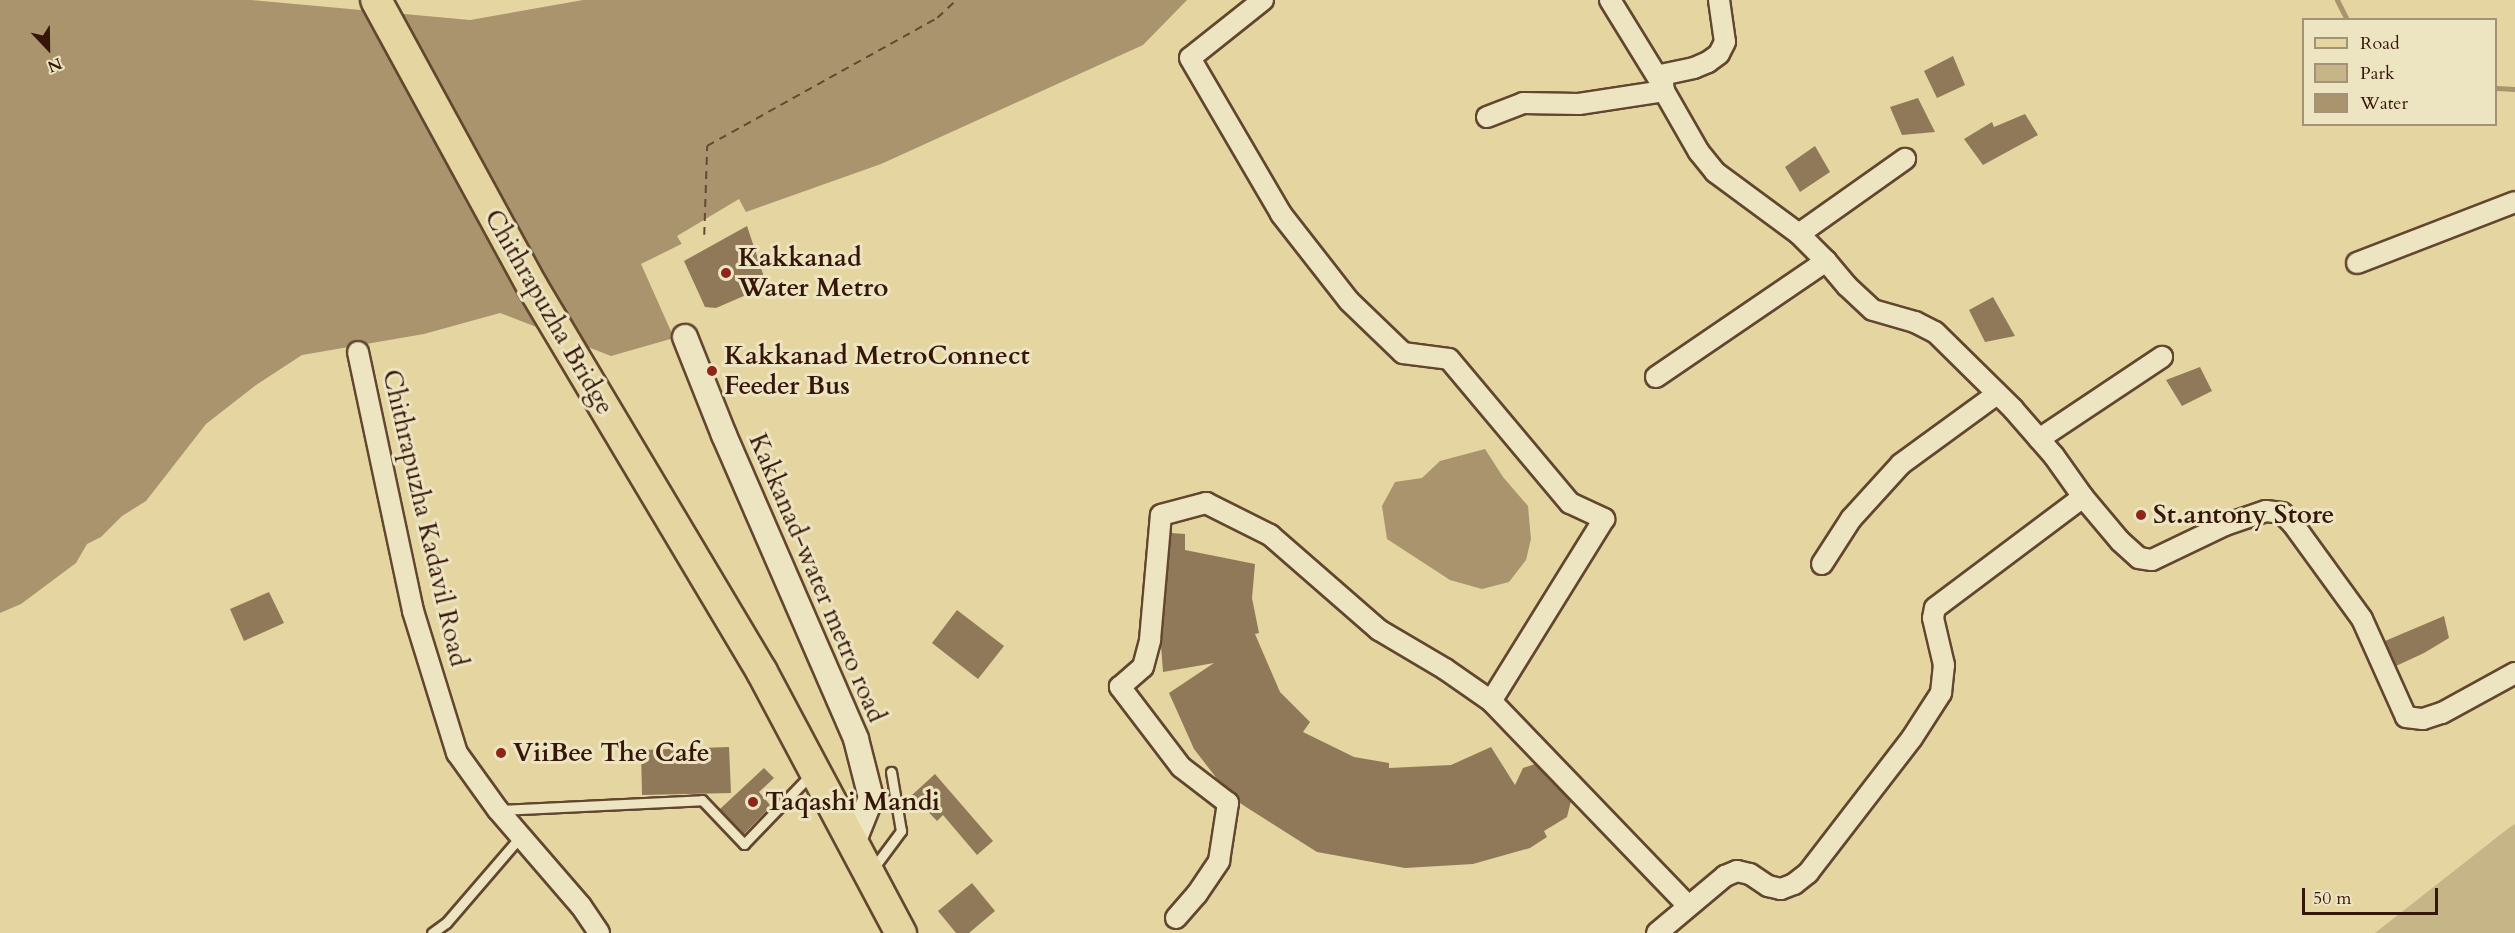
<!DOCTYPE html>
<style>
body{margin:0}
#map{position:relative;width:2515px;height:933px;overflow:hidden;background:#e4d5a1;font-family:Cardo,serif}
div>[style]{position:absolute}
[style*='--x']{left:calc(var(--x)*1px);top:calc(var(--y)*1px);width:calc(var(--w)*1px);rotate:calc(var(--a)*1deg)}
.green>*{inset:0;background:#c6b587}
.water>*{inset:0;background:#a9946d}
.pier>*{inset:0;background:#e4d5a1}
.stream>*{height:5px;margin:-2.5px;padding:0 2.5px;transform-origin:2.5px;border-radius:2.5px;background:#a9946d}
.ferry>*{height:1.5px;margin-top:-0.75px;transform-origin:0;background:repeating-linear-gradient(90deg,#644831 0 8px,transparent 0 14px)}
.building>*{inset:0;background:#907958}
.roads{filter:drop-shadow(2px 0 #62462f) drop-shadow(-2px 0 #62462f) drop-shadow(0 2px #62462f) drop-shadow(0 -2px #62462f)}
.service>*{height:9px;margin:-4.5px;padding:0 4.5px;transform-origin:4.5px;border-radius:4.5px;background:#ede4c2}
.minor>*{height:20px;margin:-10px;padding:0 10px;transform-origin:10px;border-radius:10px;background:#ede4c2}
.tertiary>*{height:24px;margin:-12px;padding:0 12px;transform-origin:12px;border-radius:12px;background:#ede4c2}
.primary>*{height:30px;margin:-15px;padding:0 15px;transform-origin:15px;border-radius:15px;background:#e4d5a1}
.dots>*{width:16px;height:16px;translate:-50% -50%;box-sizing:border-box;border:3px solid #ede4c2;border-radius:50%}
span{translate:-50% -50%;white-space:nowrap;text-align:center;line-height:1.15;-webkit-text-stroke:6px #ede4c2;paint-order:stroke}
.poi-label{font-size:26px;color:#361609;font-weight:700}
.left{translate:0 -50%;text-align:left}
.street-label{font-size:26px;color:#361609}
.legend{position:absolute;left:2302px;top:18px;width:195px;height:108px;box-sizing:border-box;background:#ede4c2;border:2px solid #a49278;margin:0;padding:8px 10px;list-style:none;font-size:18px;color:#361609}
.legend li{display:flex;align-items:center;gap:12px;height:30px}
.legend b{width:30px;border:2px solid #a49278}
.north{position:absolute;left:18px;top:18px;width:60px;height:60px;-webkit-text-stroke:4px #ede4c2;paint-order:stroke;rotate:158deg;font-size:16px;font-weight:700;line-height:24px;text-align:center;color:#361609}
.north::after{content:'';display:block;margin:auto;width:21px;height:27px;background:#361609;clip-path:polygon(50% 0,100% 100%,50% 72%,0 100%)}
.scale{position:absolute;left:2302px;top:888px;width:136px;height:27px;box-sizing:border-box;border:3px solid #361609;border-top:0;padding-left:8px;font-size:18px;line-height:21px;white-space:nowrap;color:#361609;-webkit-text-stroke:4px #ede4c2;paint-order:stroke}
</style>
<div id="map">
<div class="green">
<div style="clip-path:polygon(2515px 824px,2515px 933px,2375px 933px,2510px 827px)"></div>
</div>
<div class="water">
<div style="clip-path:polygon(0 0,251px 0,470px 20px,583px 0,1187px 0,1143px 45px,881px 164px,746px 212px,641px 264px,674px 338px,611px 356px,500px 313px,424px 334px,302px 355px,256px 385px,206px 424px,146px 501px,122px 516px,101px 537px,87px 544px,76px 563px,21px 604px,0 613px)"></div>
<div style="clip-path:polygon(1485px 449px,1503px 477px,1528px 506px,1531px 539px,1526px 560px,1509px 582px,1482px 589px,1450px 580px,1387px 539px,1382px 506px,1395px 482px,1422px 478px,1440px 461px)"></div>
</div>
<div class="pier">
<div style="clip-path:polygon(739px 199px,747px 214px,683px 246px,677px 236px)"></div>
</div>
<div class="stream">
<div style="--x:2337;--y:0;--w:22;--a:63"></div>
<div style="--x:2496;--y:88;--w:19;--a:3"></div>
</div>
<div class="ferry">
<div style="--x:704;--y:235;--w:89;--a:-88.1"></div>
<div style="--x:707;--y:146;--w:263;--a:-29.1"></div>
<div style="--x:937;--y:18;--w:26;--a:-43"></div>
</div>
<div class="building">
<div style="clip-path:polygon(1953px 56px,1965px 85px,1937px 98px,1924px 71px)"></div>
<div style="clip-path:polygon(1918px 98px,1935px 132px,1902px 135px,1890px 107px)"></div>
<div style="clip-path:polygon(2025px 114px,2038px 135px,1983px 165px,1964px 139px,1992px 122px,1994px 127px)"></div>
<div style="clip-path:polygon(1815px 146px,1830px 172px,1800px 192px,1785px 167px)"></div>
<div style="clip-path:polygon(747px 226px,767px 286px,716px 308px,705px 307px,684px 261px)"></div>
<div style="clip-path:polygon(1993px 297px,2015px 336px,1985px 342px,1969px 310px)"></div>
<div style="clip-path:polygon(2200px 367px,2212px 391px,2182px 406px,2166px 380px)"></div>
<div style="clip-path:polygon(1171px 533px,1185px 534px,1185px 550px,1255px 564px,1252px 598px,1259px 633px,1255px 634px,1280px 692px,1310px 722px,1303px 732px,1354px 757px,1389px 763px,1389px 768px,1451px 765px,1491px 747px,1515px 785px,1523px 768px,1535px 764px,1571px 801px,1567px 817px,1544px 831px,1547px 837px,1530px 848px,1473px 864px,1405px 868px,1317px 852px,1246px 807px,1240px 803px,1235px 793px,1218px 780px,1194px 749px,1169px 693px,1214px 663px,1163px 672px,1161px 645px)"></div>
<div style="clip-path:polygon(269px 592px,284px 623px,244px 641px,230px 609px)"></div>
<div style="clip-path:polygon(957px 610px,1004px 646px,978px 679px,932px 643px)"></div>
<div style="clip-path:polygon(2444px 616px,2449px 638px,2424px 653px,2396px 666px,2385px 641px)"></div>
<div style="clip-path:polygon(729px 747px,731px 793px,642px 795px,641px 750px)"></div>
<div style="clip-path:polygon(764px 768px,774px 778px,759px 792px,771px 806px,744px 834px,720px 809px)"></div>
<div style="clip-path:polygon(935px 774px,993px 841px,977px 855px,943px 815px,937px 821px,912px 795px)"></div>
<div style="clip-path:polygon(972px 883px,995px 911px,969px 933px,956px 933px,938px 911px)"></div>
</div>
<div class="roads">
<div class="service">
<div style="--x:500;--y:810;--w:202;--a:-2.8"></div>
<div style="--x:702;--y:800;--w:61;--a:46.3"></div>
<div style="--x:744;--y:844;--w:98;--a:-46.2"></div>
<div style="--x:872;--y:870;--w:49;--a:-53.4"></div>
<div style="--x:901;--y:831;--w:60;--a:-99.6"></div>
<div style="--x:432;--y:933;--w:17;--a:-36"></div>
<div style="--x:446;--y:923;--w:113;--a:-49.3"></div>
</div>
<div class="minor">
<div style="--x:1263;--y:0;--w:93;--a:141.5"></div>
<div style="--x:1190;--y:58;--w:181;--a:59.7"></div>
<div style="--x:1281;--y:214;--w:110;--a:52"></div>
<div style="--x:1349;--y:301;--w:75;--a:43.9"></div>
<div style="--x:1403;--y:353;--w:46;--a:7.4"></div>
<div style="--x:1449;--y:359;--w:188;--a:50"></div>
<div style="--x:1570;--y:503;--w:38;--a:25"></div>
<div style="--x:1604;--y:519;--w:214;--a:121.8"></div>
<div style="--x:1610;--y:0;--w:97;--a:58.4"></div>
<div style="--x:1719;--y:0;--w:42;--a:81.9"></div>
<div style="--x:1725;--y:42;--w:13;--a:117"></div>
<div style="--x:1719;--y:54;--w:14;--a:144"></div>
<div style="--x:1708;--y:62;--w:15;--a:157"></div>
<div style="--x:1694;--y:68;--w:33;--a:168"></div>
<div style="--x:1662;--y:75;--w:16;--a:83"></div>
<div style="--x:1664;--y:91;--w:70;--a:60.2"></div>
<div style="--x:1699;--y:152;--w:26;--a:51"></div>
<div style="--x:1715;--y:172;--w:104;--a:36.4"></div>
<div style="--x:1799;--y:234;--w:38;--a:45"></div>
<div style="--x:1826;--y:261;--w:33;--a:50"></div>
<div style="--x:1847;--y:286;--w:35;--a:43"></div>
<div style="--x:1873;--y:310;--w:44;--a:15.9"></div>
<div style="--x:1915;--y:322;--w:22;--a:27"></div>
<div style="--x:1935;--y:332;--w:110;--a:44.6"></div>
<div style="--x:2013;--y:409;--w:62;--a:48.9"></div>
<div style="--x:2054;--y:456;--w:50;--a:54.7"></div>
<div style="--x:1487;--y:117;--w:39;--a:-21"></div>
<div style="--x:1523;--y:103;--w:56;--a:1"></div>
<div style="--x:1579;--y:104;--w:86;--a:-8.7"></div>
<div style="--x:1799;--y:234;--w:130;--a:-35.3"></div>
<div style="--x:2357;--y:263;--w:169;--a:-21.1"></div>
<div style="--x:358;--y:352;--w:265;--a:78"></div>
<div style="--x:413;--y:611;--w:149;--a:72.8"></div>
<div style="--x:457;--y:753;--w:70;--a:54.3"></div>
<div style="--x:498;--y:810;--w:127;--a:49.2"></div>
<div style="--x:581;--y:906;--w:32;--a:56"></div>
<div style="--x:1656;--y:377;--w:206;--a:-34.3"></div>
<div style="--x:2039;--y:439;--w:148;--a:-33.7"></div>
<div style="--x:1822;--y:564;--w:54;--a:-57.2"></div>
<div style="--x:1851;--y:519;--w:74;--a:-47.7"></div>
<div style="--x:1901;--y:464;--w:119;--a:-36.1"></div>
<div style="--x:1176;--y:918;--w:32;--a:-49"></div>
<div style="--x:1197;--y:894;--w:40;--a:-56"></div>
<div style="--x:1219;--y:861;--w:59;--a:-81.2"></div>
<div style="--x:1228;--y:803;--w:59;--a:-142.5"></div>
<div style="--x:1181;--y:767;--w:101;--a:-127.3"></div>
<div style="--x:1120;--y:687;--w:30;--a:-41"></div>
<div style="--x:1143;--y:667;--w:28;--a:-75"></div>
<div style="--x:1150;--y:640;--w:125;--a:-85"></div>
<div style="--x:1161;--y:515;--w:47;--a:-14.9"></div>
<div style="--x:1206;--y:503;--w:72;--a:26.6"></div>
<div style="--x:1270;--y:535;--w:145;--a:41.1"></div>
<div style="--x:1379;--y:630;--w:77;--a:30.6"></div>
<div style="--x:1445;--y:669;--w:56;--a:34.8"></div>
<div style="--x:1491;--y:701;--w:283;--a:46.1"></div>
<div style="--x:1657;--y:933;--w:89;--a:-40"></div>
<div style="--x:1725;--y:876;--w:13;--a:-23"></div>
<div style="--x:1737;--y:871;--w:13;--a:13"></div>
<div style="--x:1750;--y:874;--w:22;--a:34"></div>
<div style="--x:1768;--y:886;--w:13;--a:13"></div>
<div style="--x:1781;--y:889;--w:14;--a:-21"></div>
<div style="--x:1794;--y:884;--w:18;--a:-38"></div>
<div style="--x:1808;--y:873;--w:170;--a:-52.4"></div>
<div style="--x:1912;--y:738;--w:54;--a:-57.2"></div>
<div style="--x:1941;--y:693;--w:28;--a:-84"></div>
<div style="--x:1944;--y:665;--w:48;--a:-103.2"></div>
<div style="--x:1933;--y:618;--w:10;--a:-79"></div>
<div style="--x:1935;--y:608;--w:185;--a:-36.9"></div>
<div style="--x:2083;--y:497;--w:57;--a:49.9"></div>
<div style="--x:2120;--y:541;--w:25;--a:42"></div>
<div style="--x:2139;--y:558;--w:13;--a:9"></div>
<div style="--x:2152;--y:560;--w:81;--a:-25.6"></div>
<div style="--x:2225;--y:525;--w:43;--a:-18.9"></div>
<div style="--x:2266;--y:511;--w:16;--a:7"></div>
<div style="--x:2282;--y:513;--w:16;--a:45"></div>
<div style="--x:2293;--y:524;--w:117;--a:54"></div>
<div style="--x:2362;--y:619;--w:107;--a:65.8"></div>
<div style="--x:2406;--y:717;--w:17;--a:7"></div>
<div style="--x:2423;--y:719;--w:20;--a:-18"></div>
<div style="--x:2442;--y:713;--w:83;--a:-28.7"></div>
</div>
<div class="tertiary">
<div style="--x:685;--y:337;--w:105;--a:68.3"></div>
<div style="--x:724;--y:435;--w:331;--a:66.5"></div>
<div style="--x:856;--y:739;--w:61;--a:75.7"></div>
<div style="--x:871;--y:798;--w:48;--a:111.8"></div>
</div>
<div class="primary">
<div style="--x:376;--y:0;--w:326;--a:61.4"></div>
<div style="--x:532;--y:286;--w:449;--a:59.2"></div>
<div style="--x:762;--y:672;--w:296;--a:62"></div>
</div>
</div>
<div class="dots">
<div style="left:726px;top:273px;background:#8f2418"></div>
<div style="left:712px;top:371px;background:#8f2418"></div>
<div style="left:2141px;top:515px;background:#8f2418"></div>
<div style="left:501px;top:753px;background:#8f2418"></div>
<div style="left:753px;top:802px;background:#8f2418"></div>
</div>
<div class="poi-label">
<span class="left" style="left:738px;top:273px">Kakkanad<br>Water Metro</span>
<span class="left" style="left:724px;top:371px">Kakkanad MetroConnect<br>Feeder Bus</span>
<span class="left" style="left:2153px;top:515px">St.antony Store</span>
<span class="left" style="left:513px;top:753px">ViiBee The Cafe</span>
<span class="left" style="left:765px;top:802px">Taqashi Mandi</span>
</div>
<div class="street-label">
<span style="left:549px;top:312px;rotate:60deg">Chithrapuzha Bridge</span>
<span style="left:425px;top:518px;rotate:77deg">Chithrapuzha Kadavil Road</span>
<span style="left:817px;top:578px;rotate:67deg">Kakkanad-water metro road</span>
</div>
<ul class="legend">
<li><b style="height:8px;background:#e4d5a1"></b>Road</li>
<li><b style="height:16px;background:#c6b587"></b>Park</li>
<li><b style="height:16px;background:#a9946d"></b>Water</li>
</ul>
<div class="north">N</div>
<div class="scale">50 m</div>
</div>
